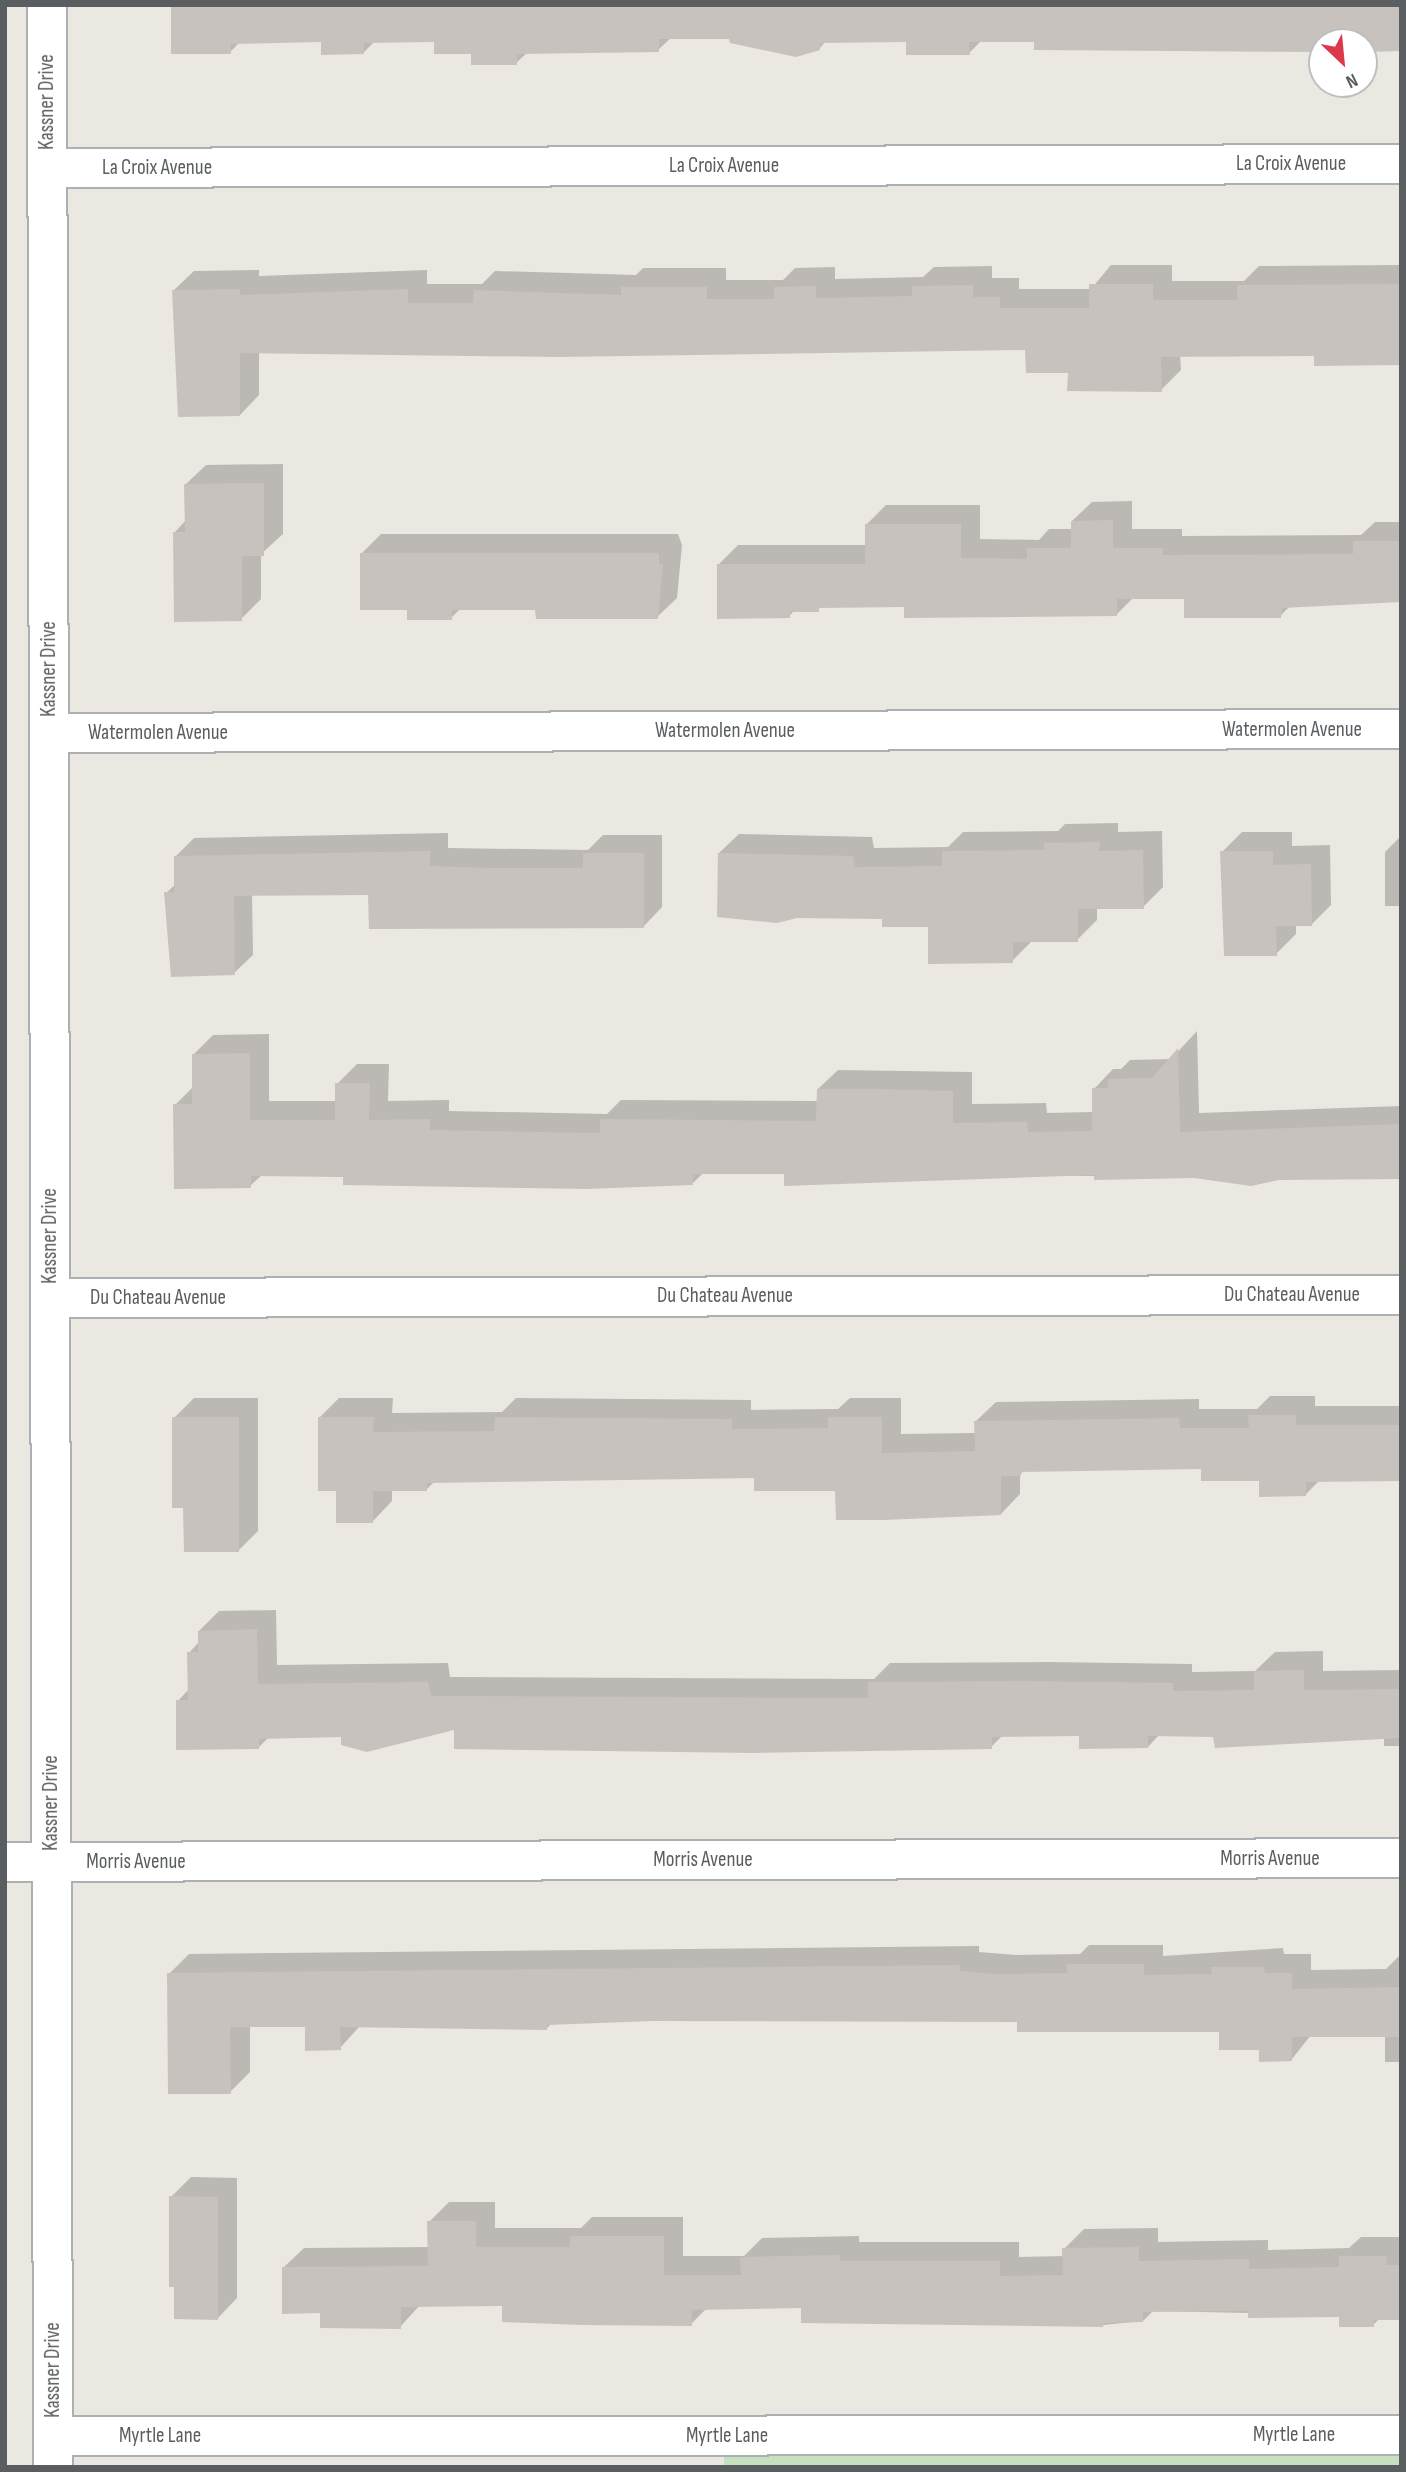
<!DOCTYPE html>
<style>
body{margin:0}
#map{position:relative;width:1406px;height:2472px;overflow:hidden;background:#ebe7e1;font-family:"Sofia Sans Condensed",sans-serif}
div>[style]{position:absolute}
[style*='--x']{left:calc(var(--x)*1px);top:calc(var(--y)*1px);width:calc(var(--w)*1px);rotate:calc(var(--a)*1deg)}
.green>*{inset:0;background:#c6e1bf}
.shadow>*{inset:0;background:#0003}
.building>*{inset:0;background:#c7c2be}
.roads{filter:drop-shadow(2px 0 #adb0b3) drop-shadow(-2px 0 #adb0b3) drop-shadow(0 2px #adb0b3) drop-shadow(0 -2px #adb0b3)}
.street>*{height:38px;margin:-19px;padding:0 19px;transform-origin:19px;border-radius:19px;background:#fff}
span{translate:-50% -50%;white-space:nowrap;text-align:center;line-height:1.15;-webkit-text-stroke:7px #fff;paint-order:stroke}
.street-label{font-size:21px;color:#5a5e61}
.frame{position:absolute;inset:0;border:7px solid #5a5e61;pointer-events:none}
.north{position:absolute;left:1308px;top:28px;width:70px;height:70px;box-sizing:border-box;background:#fff;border:2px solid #bdbfc0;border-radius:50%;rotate:154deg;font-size:19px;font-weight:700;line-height:28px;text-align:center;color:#5a5e61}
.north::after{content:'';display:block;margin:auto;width:24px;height:32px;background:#db384c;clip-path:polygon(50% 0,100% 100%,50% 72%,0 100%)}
</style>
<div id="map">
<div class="green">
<div style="clip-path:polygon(1401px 2435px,1401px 2467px,724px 2467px,724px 2436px)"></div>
</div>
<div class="shadow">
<div style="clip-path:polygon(173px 5px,1401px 5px,1364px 49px,1364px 42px,1322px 42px,1322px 49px,982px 40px,969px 53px,907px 40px,826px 41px,819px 49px,731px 37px,672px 37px,658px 50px,528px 52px,516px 63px,435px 40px,375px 41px,364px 52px,322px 41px,240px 42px,230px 52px)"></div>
<div style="clip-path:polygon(1111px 265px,1172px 265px,1172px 281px,1244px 281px,1259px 266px,1401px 265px,1401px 364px,1315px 355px,1180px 355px,1181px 370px,1161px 390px,1069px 371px,1027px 348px,558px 356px,259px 351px,259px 395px,240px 415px,174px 290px,194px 271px,259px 270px,259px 276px,427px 270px,427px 284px,482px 284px,495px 271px,636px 275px,643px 268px,726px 268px,726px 280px,783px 280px,795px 268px,835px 267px,835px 279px,923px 277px,934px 267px,992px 266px,992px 278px,1019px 278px,1019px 289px,1091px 289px)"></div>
<div style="clip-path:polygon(283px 464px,283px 534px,261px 554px,261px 599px,241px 619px,175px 532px,186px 520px,186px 484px,206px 465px)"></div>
<div style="clip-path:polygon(1132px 501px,1132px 529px,1182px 529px,1182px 536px,1361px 535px,1375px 522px,1401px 522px,1401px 601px,1290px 606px,1280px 616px,1186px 597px,1134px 597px,1116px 615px,906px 605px,822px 606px,795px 610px,789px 616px,718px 565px,738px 545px,866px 545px,866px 525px,886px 505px,980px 505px,980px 539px,1039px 540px,1049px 529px,1072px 529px,1072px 521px,1092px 502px)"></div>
<div style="clip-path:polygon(381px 534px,678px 534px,682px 545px,677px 598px,657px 617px,537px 608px,461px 608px,451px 618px,409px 608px,361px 554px)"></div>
<div style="clip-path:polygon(1118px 823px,1118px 832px,1162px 831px,1163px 887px,1143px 907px,1097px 907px,1097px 920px,1077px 940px,1033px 940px,1012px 961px,929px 925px,884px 917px,719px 853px,739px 834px,872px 837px,874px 848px,948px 847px,963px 832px,1058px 831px,1065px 824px)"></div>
<div style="clip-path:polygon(1242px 832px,1292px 832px,1292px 846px,1330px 845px,1331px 905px,1311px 925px,1296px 925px,1296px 934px,1276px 954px,1222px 852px)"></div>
<div style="clip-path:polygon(448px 833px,448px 848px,588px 850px,603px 835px,662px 835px,662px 907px,644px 926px,370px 893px,252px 894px,253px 955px,234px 973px,166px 893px,176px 884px,175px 857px,194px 838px)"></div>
<div style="clip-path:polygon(1401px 836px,1401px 906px,1385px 906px,1385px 852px)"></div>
<div style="clip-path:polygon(1197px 1031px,1199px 1113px,1401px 1106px,1401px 1179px,704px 1172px,693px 1183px,262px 1175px,250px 1186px,175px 1105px,194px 1086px,193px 1055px,213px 1035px,269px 1034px,269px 1101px,337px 1101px,337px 1084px,357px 1064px,389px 1064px,388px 1101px,449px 1100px,449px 1111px,607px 1114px,621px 1100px,818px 1101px,818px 1089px,838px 1070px,972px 1072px,972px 1104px,1046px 1103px,1047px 1113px,1094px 1112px,1094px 1089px,1113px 1069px,1121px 1069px,1130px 1060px,1171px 1059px)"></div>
<div style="clip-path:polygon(1270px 1396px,1315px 1396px,1315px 1406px,1401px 1406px,1401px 1479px,1320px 1480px,1305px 1495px,1261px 1479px,1202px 1467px,1024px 1470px,1020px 1475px,1020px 1494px,1001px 1514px,755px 1476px,435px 1481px,426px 1490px,392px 1490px,392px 1501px,373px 1521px,338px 1490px,319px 1418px,339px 1398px,393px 1398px,392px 1413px,502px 1412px,516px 1398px,751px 1400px,751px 1410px,838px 1409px,850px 1398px,901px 1398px,901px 1434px,976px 1433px,976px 1421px,996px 1402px,1199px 1399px,1199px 1409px,1257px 1409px)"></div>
<div style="clip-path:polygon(194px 1398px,258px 1398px,258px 1531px,238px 1551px,185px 1506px,174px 1418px)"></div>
<div style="clip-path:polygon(276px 1610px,277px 1665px,448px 1663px,450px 1677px,874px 1679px,890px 1663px,1049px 1662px,1192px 1664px,1192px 1672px,1255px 1671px,1275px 1652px,1323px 1651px,1323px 1671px,1401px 1670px,1401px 1746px,1384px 1746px,1384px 1737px,1159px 1735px,1148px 1747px,1081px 1734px,1003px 1735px,991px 1747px,455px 1728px,269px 1737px,258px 1748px,178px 1701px,189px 1689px,189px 1653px,199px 1642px,199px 1631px,219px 1611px)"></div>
<div style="clip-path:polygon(1089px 1945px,1163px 1945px,1163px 1956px,1283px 1948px,1284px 1954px,1311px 1954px,1311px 1970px,1386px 1969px,1401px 1954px,1401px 2062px,1385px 2062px,1385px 2035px,1311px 2035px,1292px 2059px,1221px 2030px,1019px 2020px,653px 2020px,552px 2023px,547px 2028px,360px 2026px,340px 2048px,307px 2025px,250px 2025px,250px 2072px,230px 2092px,169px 1974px,189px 1954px,979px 1946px,979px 1952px,1016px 1955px,1080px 1954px)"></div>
<div style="clip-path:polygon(191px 2177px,237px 2178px,237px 2298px,218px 2318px,171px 2197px)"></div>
<div style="clip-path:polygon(449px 2202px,495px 2202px,495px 2228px,581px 2228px,592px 2217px,683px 2217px,683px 2256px,744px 2256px,762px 2238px,859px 2236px,859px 2242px,1019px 2242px,1019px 2257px,1064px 2256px,1064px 2249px,1084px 2229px,1158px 2228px,1158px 2242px,1268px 2240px,1268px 2250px,1349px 2248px,1361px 2237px,1401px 2237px,1401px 2318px,1380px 2318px,1373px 2325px,1341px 2315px,1153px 2311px,1143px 2321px,1103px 2325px,802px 2306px,707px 2308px,691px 2324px,503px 2304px,420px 2305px,400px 2327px,322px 2311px,284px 2267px,304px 2248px,429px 2247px,429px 2222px)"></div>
</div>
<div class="building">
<div style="clip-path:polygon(171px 5px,1401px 5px,1401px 51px,1364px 52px,1364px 42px,1322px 42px,1322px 52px,1034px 50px,1034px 42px,969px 42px,970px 55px,906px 55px,906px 42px,820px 43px,820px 50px,796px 57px,730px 43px,729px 39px,659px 39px,659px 52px,517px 54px,517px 65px,471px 65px,471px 54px,434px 54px,434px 42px,364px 43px,364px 54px,321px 55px,321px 42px,231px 44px,231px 54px,171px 54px)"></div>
<div style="clip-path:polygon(1089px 284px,1153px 284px,1153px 300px,1237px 300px,1237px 285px,1401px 284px,1401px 365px,1314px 366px,1314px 356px,1161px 357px,1162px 392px,1067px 391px,1068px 373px,1026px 373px,1025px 350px,558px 357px,240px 353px,240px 416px,178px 417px,172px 290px,240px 289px,240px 295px,408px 289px,408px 303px,473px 303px,474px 290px,621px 295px,621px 287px,707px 287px,707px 299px,774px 299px,774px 287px,816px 286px,816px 298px,912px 296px,912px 286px,973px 285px,973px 297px,1000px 297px,1000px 308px,1089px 308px)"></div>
<div style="clip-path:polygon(264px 483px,264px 556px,242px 556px,242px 621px,174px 622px,173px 532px,185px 532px,184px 484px)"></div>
<div style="clip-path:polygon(1113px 520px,1113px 548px,1163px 548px,1163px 555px,1353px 554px,1353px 541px,1401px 541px,1401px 602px,1282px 608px,1281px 618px,1184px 618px,1184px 599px,1117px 599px,1117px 616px,904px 618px,904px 607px,819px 608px,819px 612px,790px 612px,790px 618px,717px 619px,717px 564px,865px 564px,865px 524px,961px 524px,961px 558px,1027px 559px,1027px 548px,1071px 548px,1071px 521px)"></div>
<div style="clip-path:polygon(360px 553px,659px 553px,659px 564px,663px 564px,658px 619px,536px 619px,535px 610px,452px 610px,452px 620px,407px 620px,407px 610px,360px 610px)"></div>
<div style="clip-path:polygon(1100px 842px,1099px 851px,1143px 850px,1144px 909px,1078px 909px,1078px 942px,1013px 942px,1013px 963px,928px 964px,928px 927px,882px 927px,882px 919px,797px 918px,777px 923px,717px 917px,718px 853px,853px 856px,855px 867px,942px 866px,942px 851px,1044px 850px,1044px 843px)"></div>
<div style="clip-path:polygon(430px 851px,430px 866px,486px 868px,583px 868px,583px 853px,644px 853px,644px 928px,369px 929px,368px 895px,234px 896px,235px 975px,171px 977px,164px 892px,174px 892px,174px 856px)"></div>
<div style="clip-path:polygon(1220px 851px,1273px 851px,1273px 865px,1311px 864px,1312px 926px,1276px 926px,1277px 956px,1224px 956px)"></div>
<div style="clip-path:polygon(1178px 1048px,1180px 1132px,1401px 1124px,1401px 1179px,1279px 1180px,1251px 1186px,1194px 1178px,1094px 1180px,1094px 1175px,784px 1186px,784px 1174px,693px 1174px,693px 1185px,586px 1189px,343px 1185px,343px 1177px,251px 1176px,251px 1188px,174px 1189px,173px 1104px,192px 1104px,192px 1054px,250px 1053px,250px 1120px,335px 1120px,335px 1083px,370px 1083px,369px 1120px,430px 1119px,430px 1130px,600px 1133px,600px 1119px,816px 1121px,817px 1089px,879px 1089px,953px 1091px,953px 1123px,1027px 1122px,1028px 1132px,1092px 1131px,1092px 1088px,1108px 1088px,1108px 1079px,1152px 1078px)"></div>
<div style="clip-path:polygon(1248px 1415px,1296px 1415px,1296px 1425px,1401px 1425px,1401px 1481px,1306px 1482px,1306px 1496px,1259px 1497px,1259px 1481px,1201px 1481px,1201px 1469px,1021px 1472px,1021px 1476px,1001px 1476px,1001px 1515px,883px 1520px,836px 1520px,835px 1491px,754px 1491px,754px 1478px,427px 1483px,427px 1491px,373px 1491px,373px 1523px,336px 1523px,336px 1491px,318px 1491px,318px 1417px,374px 1417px,373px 1432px,494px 1431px,495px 1417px,732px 1419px,732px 1429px,828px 1428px,828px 1417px,882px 1417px,882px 1453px,975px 1451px,974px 1421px,1179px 1418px,1180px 1428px,1249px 1428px)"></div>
<div style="clip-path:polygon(172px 1417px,239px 1417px,239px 1552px,184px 1552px,183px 1508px,172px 1508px)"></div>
<div style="clip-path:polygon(257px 1629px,258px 1684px,428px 1682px,431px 1696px,868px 1698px,868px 1682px,1029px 1681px,1173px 1683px,1173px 1691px,1254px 1690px,1254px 1671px,1304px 1670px,1304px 1690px,1401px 1689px,1401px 1738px,1215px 1748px,1213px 1737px,1148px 1736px,1148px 1748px,1079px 1749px,1079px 1736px,992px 1737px,992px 1749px,754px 1753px,454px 1749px,454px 1730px,367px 1752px,341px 1745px,341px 1737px,259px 1739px,259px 1749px,176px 1750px,176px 1700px,188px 1700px,187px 1652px,198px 1652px,198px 1631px)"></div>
<div style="clip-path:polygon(1067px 1964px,1144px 1964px,1144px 1975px,1212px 1974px,1211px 1967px,1264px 1967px,1265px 1973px,1292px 1973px,1292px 1989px,1401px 1987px,1401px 2037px,1292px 2037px,1292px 2061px,1259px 2062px,1259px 2050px,1219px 2050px,1219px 2032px,1017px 2032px,1017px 2022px,653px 2021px,547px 2025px,547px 2030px,340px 2027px,341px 2050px,305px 2051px,305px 2027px,230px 2027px,231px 2094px,168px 2094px,167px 1973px,960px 1965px,960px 1971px,995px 1974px,1067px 1973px)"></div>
<div style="clip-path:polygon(169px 2196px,218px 2197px,218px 2320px,174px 2319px,174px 2287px,169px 2287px)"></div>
<div style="clip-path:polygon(427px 2221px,476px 2221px,476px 2247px,570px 2247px,570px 2236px,664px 2236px,664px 2275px,741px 2275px,740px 2257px,840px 2255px,840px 2261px,1000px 2261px,1000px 2276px,1063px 2275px,1062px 2248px,1139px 2247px,1139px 2261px,1249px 2259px,1249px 2269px,1339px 2267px,1339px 2256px,1387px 2256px,1386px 2265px,1401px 2265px,1401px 2320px,1374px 2320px,1374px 2327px,1339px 2327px,1339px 2317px,1248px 2318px,1248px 2311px,1143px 2312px,1143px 2322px,1104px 2323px,1103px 2327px,801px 2323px,801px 2308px,692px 2310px,692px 2326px,583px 2325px,502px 2322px,502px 2306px,401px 2307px,401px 2329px,320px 2328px,320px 2313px,282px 2314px,282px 2267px,428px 2266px)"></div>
</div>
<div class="roads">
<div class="street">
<div style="--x:47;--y:5;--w:2462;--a:89.86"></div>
<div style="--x:47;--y:168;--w:1354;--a:-0.17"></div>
<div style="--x:49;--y:733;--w:1352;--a:-0.17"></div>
<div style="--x:50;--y:1298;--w:1351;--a:-0.13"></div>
<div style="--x:5;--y:1862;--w:1396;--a:-0.16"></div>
<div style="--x:53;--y:2436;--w:1348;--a:-0.04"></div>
</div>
</div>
<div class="street-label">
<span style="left:47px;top:102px;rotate:-90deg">Kassner Drive</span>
<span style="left:1291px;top:164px">La Croix Avenue</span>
<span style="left:724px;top:166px">La Croix Avenue</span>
<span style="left:157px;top:168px">La Croix Avenue</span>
<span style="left:49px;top:669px;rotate:-90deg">Kassner Drive</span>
<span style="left:1292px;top:730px">Watermolen Avenue</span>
<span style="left:725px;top:731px">Watermolen Avenue</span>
<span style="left:158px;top:733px">Watermolen Avenue</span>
<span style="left:50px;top:1236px;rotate:-90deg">Kassner Drive</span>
<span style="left:1292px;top:1295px">Du Chateau Avenue</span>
<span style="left:725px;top:1296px">Du Chateau Avenue</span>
<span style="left:158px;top:1298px">Du Chateau Avenue</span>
<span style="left:51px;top:1803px;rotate:-90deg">Kassner Drive</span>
<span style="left:1270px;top:1859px">Morris Avenue</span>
<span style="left:703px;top:1860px">Morris Avenue</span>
<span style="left:136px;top:1862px">Morris Avenue</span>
<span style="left:53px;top:2370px;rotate:-90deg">Kassner Drive</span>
<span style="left:1294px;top:2435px">Myrtle Lane</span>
<span style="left:160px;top:2436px">Myrtle Lane</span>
<span style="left:727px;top:2436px">Myrtle Lane</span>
</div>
<div class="frame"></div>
<div class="north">N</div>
</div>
